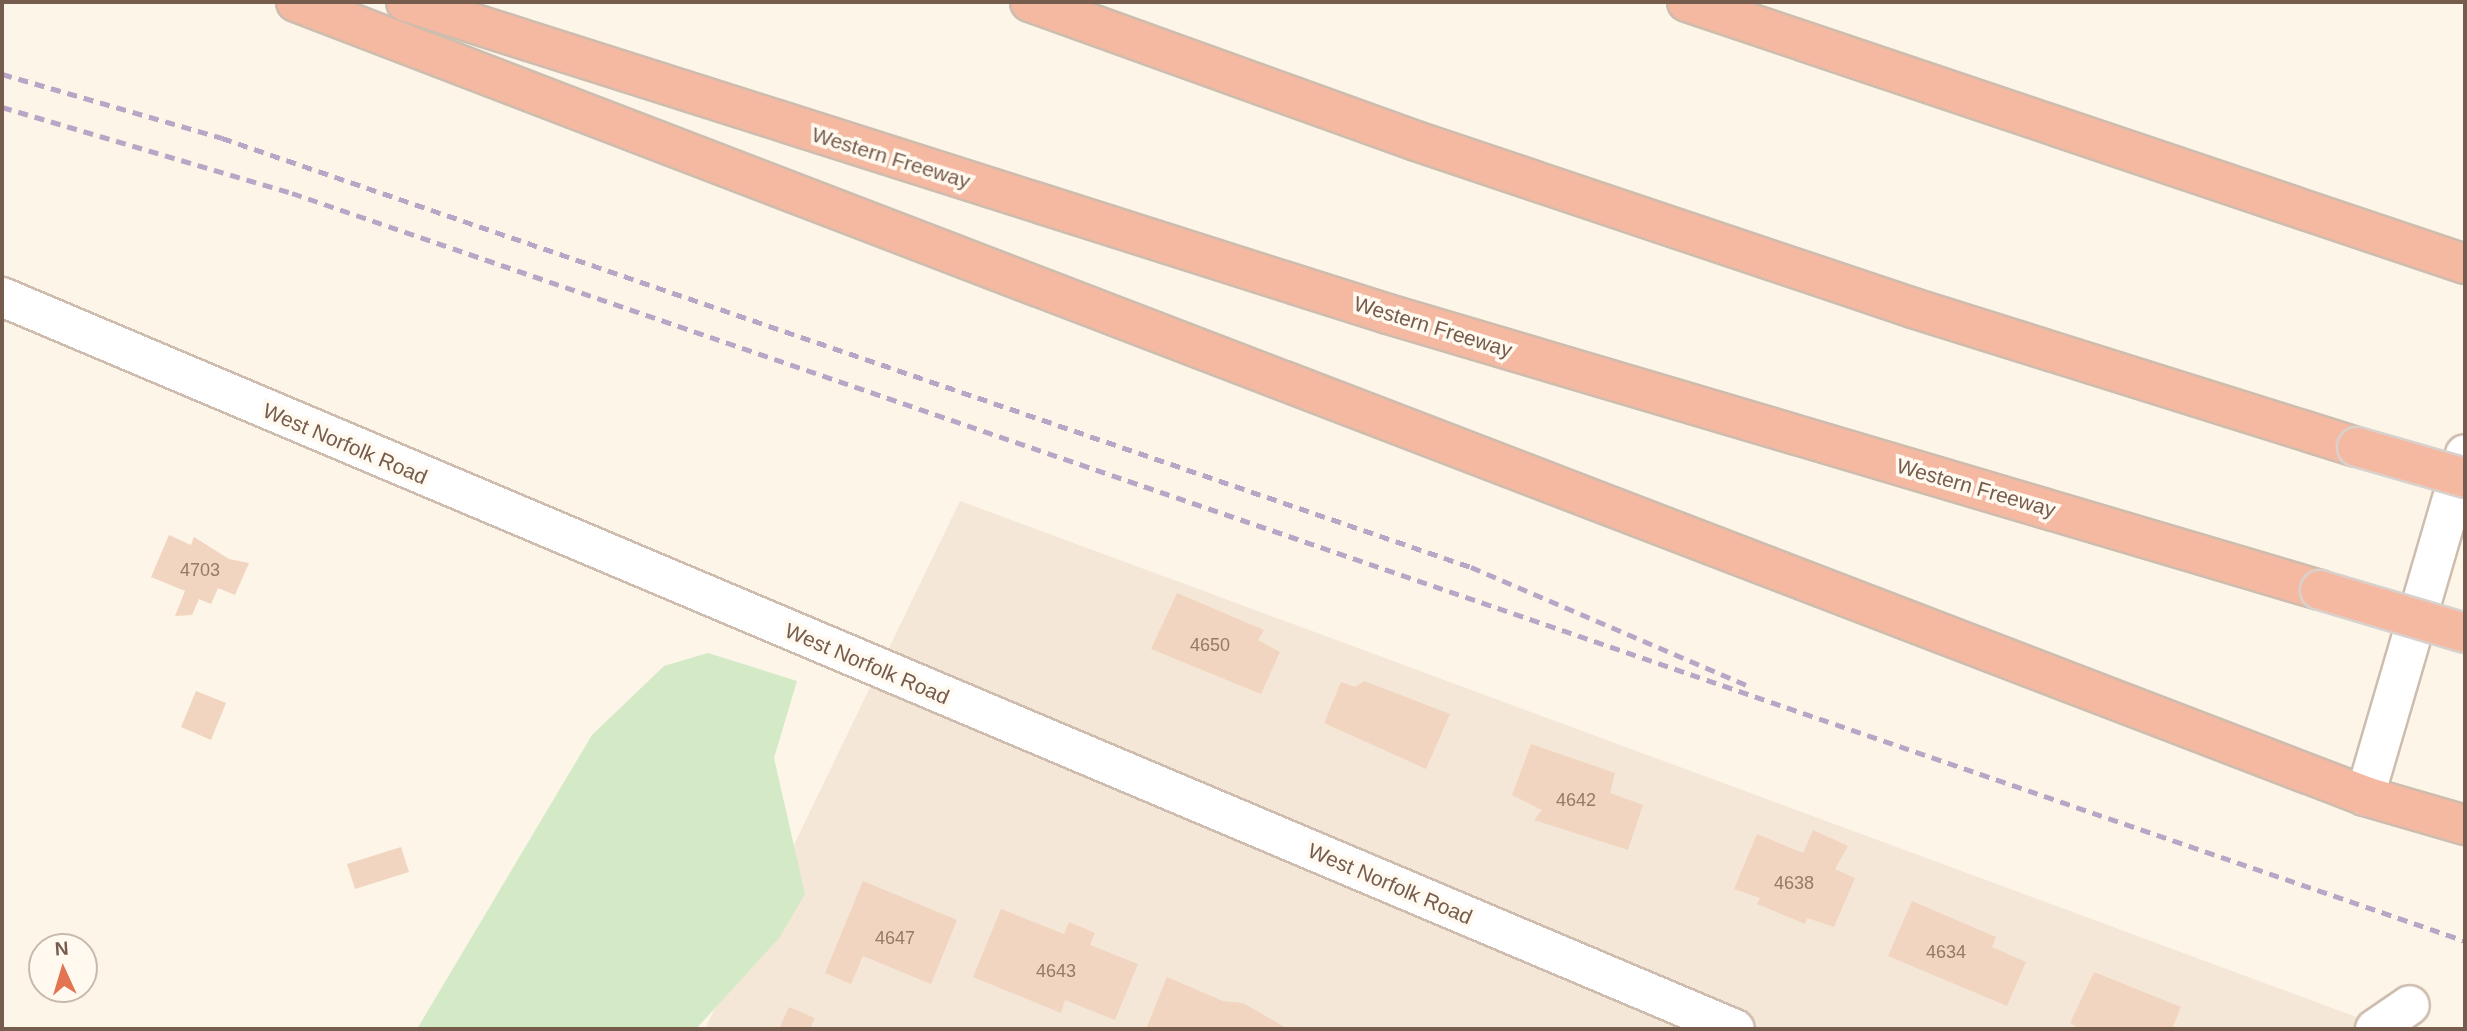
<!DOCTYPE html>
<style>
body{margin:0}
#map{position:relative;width:2467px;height:1031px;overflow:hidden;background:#fcf5e8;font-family:Arial,sans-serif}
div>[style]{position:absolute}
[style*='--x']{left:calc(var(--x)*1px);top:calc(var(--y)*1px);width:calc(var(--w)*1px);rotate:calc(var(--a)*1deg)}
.residential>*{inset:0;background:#f4e7d7}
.green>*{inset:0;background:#d4eac7}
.building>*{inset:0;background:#f1d5c0}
.roads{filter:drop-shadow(2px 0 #cebdae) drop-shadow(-2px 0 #cebdae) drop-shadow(0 2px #cebdae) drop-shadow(0 -2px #cebdae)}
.minor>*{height:38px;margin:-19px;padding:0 19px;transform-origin:19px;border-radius:19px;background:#fff}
.highway>*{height:38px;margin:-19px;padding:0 19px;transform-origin:19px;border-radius:19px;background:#f5b8a1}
.rail>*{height:5px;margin-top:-2.5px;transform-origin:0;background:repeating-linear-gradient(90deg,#b8a6c6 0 10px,transparent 0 17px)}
.bridges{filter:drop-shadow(2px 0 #d9d1cd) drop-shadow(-2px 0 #d9d1cd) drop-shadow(0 2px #d9d1cd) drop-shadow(0 -2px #d9d1cd)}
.highway-bridge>*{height:38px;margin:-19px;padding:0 19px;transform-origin:19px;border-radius:19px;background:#f5b8a1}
span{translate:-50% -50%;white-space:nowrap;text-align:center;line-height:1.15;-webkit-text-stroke:7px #fff9ef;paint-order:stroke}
.number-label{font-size:18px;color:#957a69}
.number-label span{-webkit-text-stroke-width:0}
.street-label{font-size:21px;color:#765c4c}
.frame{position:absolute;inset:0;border:4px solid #765c4c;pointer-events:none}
.north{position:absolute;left:28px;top:933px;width:70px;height:70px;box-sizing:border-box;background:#fff9ef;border:2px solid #c8baae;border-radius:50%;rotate:356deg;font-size:19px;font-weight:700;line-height:28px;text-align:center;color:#765c4c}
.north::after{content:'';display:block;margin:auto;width:24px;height:32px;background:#e37451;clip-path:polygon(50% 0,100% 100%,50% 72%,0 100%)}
</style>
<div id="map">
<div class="residential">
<div style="clip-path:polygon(960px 501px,2389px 1029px,705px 1029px)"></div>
</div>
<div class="green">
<div style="clip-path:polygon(708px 653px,797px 681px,774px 758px,805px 894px,780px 937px,696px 1029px,417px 1029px,592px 735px,664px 666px)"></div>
</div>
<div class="building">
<div style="clip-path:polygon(169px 535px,191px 545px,194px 537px,229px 559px,249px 563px,235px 595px,218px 588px,211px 604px,199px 599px,192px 615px,175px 616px,185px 591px,151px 577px)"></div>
<div style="clip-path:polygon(1177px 593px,1264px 630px,1258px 640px,1280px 652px,1261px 694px,1151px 649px)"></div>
<div style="clip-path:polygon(1364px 681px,1450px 714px,1426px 769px,1324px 723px,1341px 682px,1355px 687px)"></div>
<div style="clip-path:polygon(196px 691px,226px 703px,211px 740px,181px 727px)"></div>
<div style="clip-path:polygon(1531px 744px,1615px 773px,1610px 793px,1643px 805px,1628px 850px,1534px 820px,1542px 810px,1512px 795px)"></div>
<div style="clip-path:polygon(1813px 830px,1848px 846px,1835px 869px,1855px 878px,1834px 927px,1807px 918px,1805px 924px,1757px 904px,1760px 898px,1734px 889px,1757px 834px,1803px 853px)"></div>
<div style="clip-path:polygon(401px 847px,409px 872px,355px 889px,347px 864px)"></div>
<div style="clip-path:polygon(863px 881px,957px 920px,931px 984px,863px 956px,851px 984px,825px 973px)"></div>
<div style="clip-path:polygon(1912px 901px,1996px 937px,1992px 947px,2026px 962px,2007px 1006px,1888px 956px)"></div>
<div style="clip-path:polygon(1001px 909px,1064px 934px,1069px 922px,1095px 933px,1090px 945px,1138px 964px,1115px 1020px,1065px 1000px,1061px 1013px,973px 977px)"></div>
<div style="clip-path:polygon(2094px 972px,2181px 1007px,2172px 1029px,2081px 1029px,2070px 1023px)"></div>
<div style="clip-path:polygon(1167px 977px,1223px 1001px,1243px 1003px,1288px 1029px,1146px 1029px)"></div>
<div style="clip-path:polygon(789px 1007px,815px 1018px,810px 1029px,779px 1029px)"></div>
</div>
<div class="roads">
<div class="minor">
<div style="--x:2;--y:297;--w:1881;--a:22.9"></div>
<div style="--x:2365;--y:796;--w:356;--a:-73.7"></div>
<div style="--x:2375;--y:1029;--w:42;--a:-34.4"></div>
</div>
<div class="highway">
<div style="--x:296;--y:2;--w:2216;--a:20.99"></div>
<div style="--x:2365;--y:796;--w:104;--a:16.2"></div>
<div style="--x:406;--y:2;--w:1030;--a:17.63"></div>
<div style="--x:1388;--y:314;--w:972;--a:16.5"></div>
<div style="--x:1030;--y:2;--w:410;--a:19.8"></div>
<div style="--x:1416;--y:141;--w:524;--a:18.57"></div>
<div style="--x:1913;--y:308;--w:465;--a:17.4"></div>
<div style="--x:1687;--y:2;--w:821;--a:18.61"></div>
</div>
</div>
<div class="rail">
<div style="--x:2;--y:74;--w:229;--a:16.2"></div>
<div style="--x:222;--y:138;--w:1321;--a:18.96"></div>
<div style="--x:1471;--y:567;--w:301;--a:23.2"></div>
<div style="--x:2;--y:107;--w:302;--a:16.5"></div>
<div style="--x:292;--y:193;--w:2298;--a:18.99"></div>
</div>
<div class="bridges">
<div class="highway-bridge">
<div style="--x:2357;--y:447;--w:112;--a:16"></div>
<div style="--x:2320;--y:590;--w:151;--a:16.5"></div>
</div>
</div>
<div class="number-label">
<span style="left:200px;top:570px">4703</span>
<span style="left:1210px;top:645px">4650</span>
<span style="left:1576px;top:800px">4642</span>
<span style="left:1794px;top:883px">4638</span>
<span style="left:895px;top:938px">4647</span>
<span style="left:1946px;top:952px">4634</span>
<span style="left:1056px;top:971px">4643</span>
</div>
<div class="street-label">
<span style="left:891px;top:158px;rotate:17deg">Western Freeway</span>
<span style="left:1433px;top:327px;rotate:17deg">Western Freeway</span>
<span style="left:345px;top:444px;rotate:23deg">West Norfolk Road</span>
<span style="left:1976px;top:488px;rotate:16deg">Western Freeway</span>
<span style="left:867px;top:664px;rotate:23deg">West Norfolk Road</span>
<span style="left:1390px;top:884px;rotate:23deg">West Norfolk Road</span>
</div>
<div class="frame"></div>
<div class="north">N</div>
</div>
